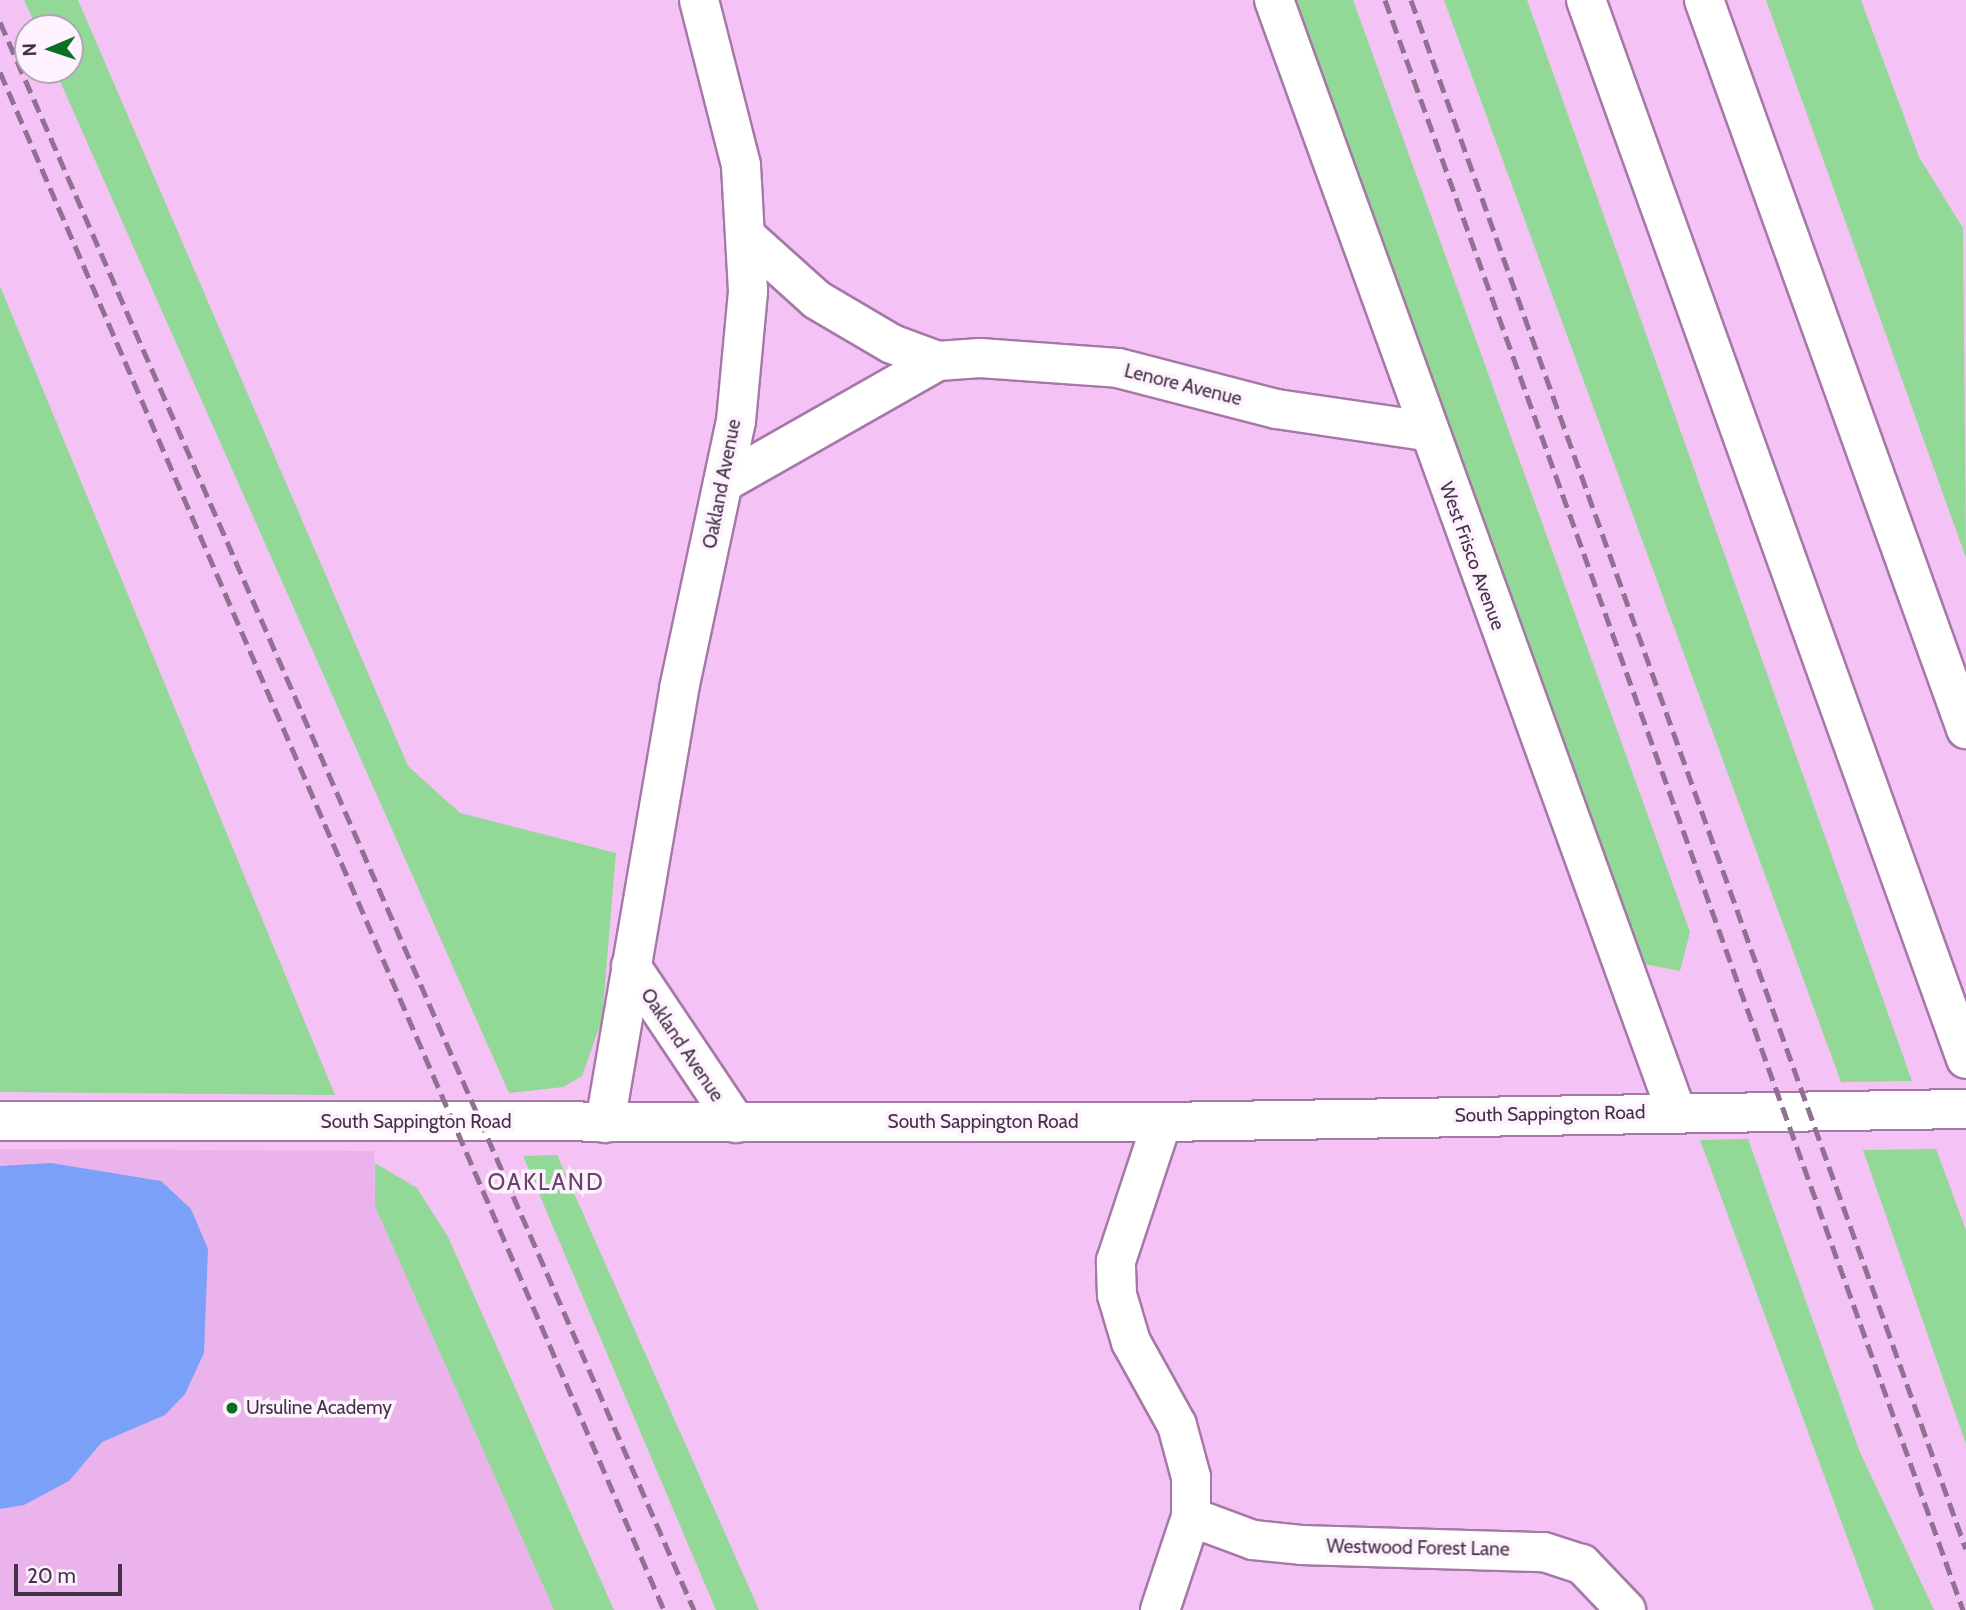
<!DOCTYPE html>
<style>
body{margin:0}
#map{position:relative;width:1966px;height:1610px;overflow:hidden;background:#f4c2f5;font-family:Cabin,sans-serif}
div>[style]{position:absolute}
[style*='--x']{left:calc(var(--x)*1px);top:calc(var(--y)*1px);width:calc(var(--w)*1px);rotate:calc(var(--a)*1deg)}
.built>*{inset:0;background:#eab3eb}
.green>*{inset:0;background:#92d896}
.water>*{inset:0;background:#7ba0f8}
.roads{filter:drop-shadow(2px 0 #a678a7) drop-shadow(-2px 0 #a678a7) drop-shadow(0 2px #a678a7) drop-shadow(0 -2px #a678a7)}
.minor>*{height:38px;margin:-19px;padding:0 19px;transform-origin:19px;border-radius:19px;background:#fff}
.highway>*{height:38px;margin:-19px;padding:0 19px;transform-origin:19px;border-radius:19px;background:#fff}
.rail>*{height:5px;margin-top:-2.5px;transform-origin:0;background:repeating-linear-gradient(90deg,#917192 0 14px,transparent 0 21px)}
.dots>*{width:19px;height:19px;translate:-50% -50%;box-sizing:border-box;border:4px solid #fdf2fd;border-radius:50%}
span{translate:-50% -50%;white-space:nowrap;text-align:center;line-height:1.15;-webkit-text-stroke:7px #fdf2fd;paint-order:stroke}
.street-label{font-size:19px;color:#443145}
.poi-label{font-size:19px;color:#443145}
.left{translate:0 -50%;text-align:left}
.quarter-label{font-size:23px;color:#6b416d;letter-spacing:2px}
.north{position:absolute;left:14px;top:14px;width:70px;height:70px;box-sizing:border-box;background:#fdf2fd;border:2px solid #b3a5b3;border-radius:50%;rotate:268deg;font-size:19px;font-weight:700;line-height:28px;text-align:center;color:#443145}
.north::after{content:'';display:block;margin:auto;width:24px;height:32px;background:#097122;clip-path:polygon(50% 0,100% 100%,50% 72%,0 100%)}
.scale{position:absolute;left:14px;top:1564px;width:108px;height:32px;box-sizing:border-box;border:4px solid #443145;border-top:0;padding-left:9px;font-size:21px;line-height:24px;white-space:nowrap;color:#443145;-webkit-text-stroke:5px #fdf2fd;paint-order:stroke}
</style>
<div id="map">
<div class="built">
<div style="clip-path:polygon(0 1149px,374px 1151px,375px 1206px,554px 1610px,0 1610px)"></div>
</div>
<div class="green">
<div style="clip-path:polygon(24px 0,78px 0,408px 766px,460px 813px,616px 853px,602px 1019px,582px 1076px,563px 1087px,509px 1093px,55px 70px,70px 70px,70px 28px,37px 28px)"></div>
<div style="clip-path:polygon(1290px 0,1353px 0,1690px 932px,1680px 971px,1639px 963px)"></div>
<div style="clip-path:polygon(1444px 0,1527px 0,1912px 1081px,1841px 1082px)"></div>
<div style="clip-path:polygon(1766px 0,1861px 0,1919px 157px,1963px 228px,1966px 558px)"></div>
<div style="clip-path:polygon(0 286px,335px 1095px,0 1092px)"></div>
<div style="clip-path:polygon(1748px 1139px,1859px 1450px,1934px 1610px,1874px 1610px,1700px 1140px)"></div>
<div style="clip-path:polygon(1936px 1149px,1966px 1230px,1966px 1444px,1863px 1150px)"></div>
<div style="clip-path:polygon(557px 1155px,637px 1335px,759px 1610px,716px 1610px,523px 1156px)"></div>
<div style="clip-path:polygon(375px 1163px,417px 1188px,448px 1237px,614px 1610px,554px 1610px,375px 1206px)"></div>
</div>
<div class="water">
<div style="clip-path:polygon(51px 1163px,161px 1181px,191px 1209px,208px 1249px,204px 1353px,185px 1394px,165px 1415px,102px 1442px,69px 1481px,24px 1505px,0 1509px,0 1166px)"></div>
</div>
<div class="roads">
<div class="minor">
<div style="--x:1274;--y:0;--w:1181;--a:70.11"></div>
<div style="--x:747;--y:237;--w:94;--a:42"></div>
<div style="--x:817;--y:300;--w:87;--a:30.4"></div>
<div style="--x:892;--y:344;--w:49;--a:20.3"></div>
<div style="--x:723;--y:483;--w:247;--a:-29.6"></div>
<div style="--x:938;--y:361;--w:42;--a:-4.1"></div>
<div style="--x:980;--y:358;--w:138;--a:4.1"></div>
<div style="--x:1118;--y:368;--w:164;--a:14.5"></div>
<div style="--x:1277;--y:409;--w:151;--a:8.4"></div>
<div style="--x:631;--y:966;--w:189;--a:56.2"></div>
<div style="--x:0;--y:1121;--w:1162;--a:0.05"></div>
<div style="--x:1162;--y:1122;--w:804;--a:-0.93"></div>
<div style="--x:605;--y:1123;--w:440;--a:-80.3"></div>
<div style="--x:679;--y:689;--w:274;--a:-78"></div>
<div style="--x:736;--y:421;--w:131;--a:-84.7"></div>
<div style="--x:748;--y:291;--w:126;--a:-93.2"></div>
<div style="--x:741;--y:165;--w:170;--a:-104.3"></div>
<div style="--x:1191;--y:1517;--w:66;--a:20.4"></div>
<div style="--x:1253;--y:1540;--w:48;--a:5.9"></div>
<div style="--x:1301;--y:1545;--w:243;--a:1.7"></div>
<div style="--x:1544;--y:1552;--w:40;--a:18"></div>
<div style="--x:1582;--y:1564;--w:64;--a:46.3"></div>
<div style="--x:1160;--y:1610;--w:98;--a:-71.6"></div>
<div style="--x:1191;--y:1517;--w:40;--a:-90"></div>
<div style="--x:1191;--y:1477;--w:54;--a:-105.1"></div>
<div style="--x:1177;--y:1425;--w:95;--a:-119"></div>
<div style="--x:1131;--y:1342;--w:49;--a:-106.6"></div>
<div style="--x:1117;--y:1295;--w:34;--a:-92"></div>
<div style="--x:1116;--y:1261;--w:146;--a:-71.7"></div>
</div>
<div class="highway">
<div style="--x:1586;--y:0;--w:1125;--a:70.26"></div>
<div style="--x:1704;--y:0;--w:775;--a:70.23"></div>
</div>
</div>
<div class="rail">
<div style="--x:1385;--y:0;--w:1711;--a:70.25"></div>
<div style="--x:1411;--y:0;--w:1645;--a:70.29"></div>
<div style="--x:0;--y:22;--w:1733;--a:66.39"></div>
<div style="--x:0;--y:72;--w:1675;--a:66.65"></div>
</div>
<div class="dots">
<div style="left:232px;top:1408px;background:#097122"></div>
</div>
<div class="street-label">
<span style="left:1183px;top:385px;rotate:14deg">Lenore Avenue</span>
<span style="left:722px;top:484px;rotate:-79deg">Oakland Avenue</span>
<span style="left:1472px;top:556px;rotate:70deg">West Frisco Avenue</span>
<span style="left:682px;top:1045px;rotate:56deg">Oakland Avenue</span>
<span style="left:1550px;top:1114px;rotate:-1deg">South Sappington Road</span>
<span style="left:416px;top:1122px">South Sappington Road</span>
<span style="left:983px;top:1122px">South Sappington Road</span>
<span style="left:1418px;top:1548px;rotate:1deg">Westwood Forest Lane</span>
</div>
<div class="poi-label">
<span class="left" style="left:246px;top:1408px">Ursuline Academy</span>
</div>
<div class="quarter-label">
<span style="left:546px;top:1182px">OAKLAND</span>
</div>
<div class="north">N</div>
<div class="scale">20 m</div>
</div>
